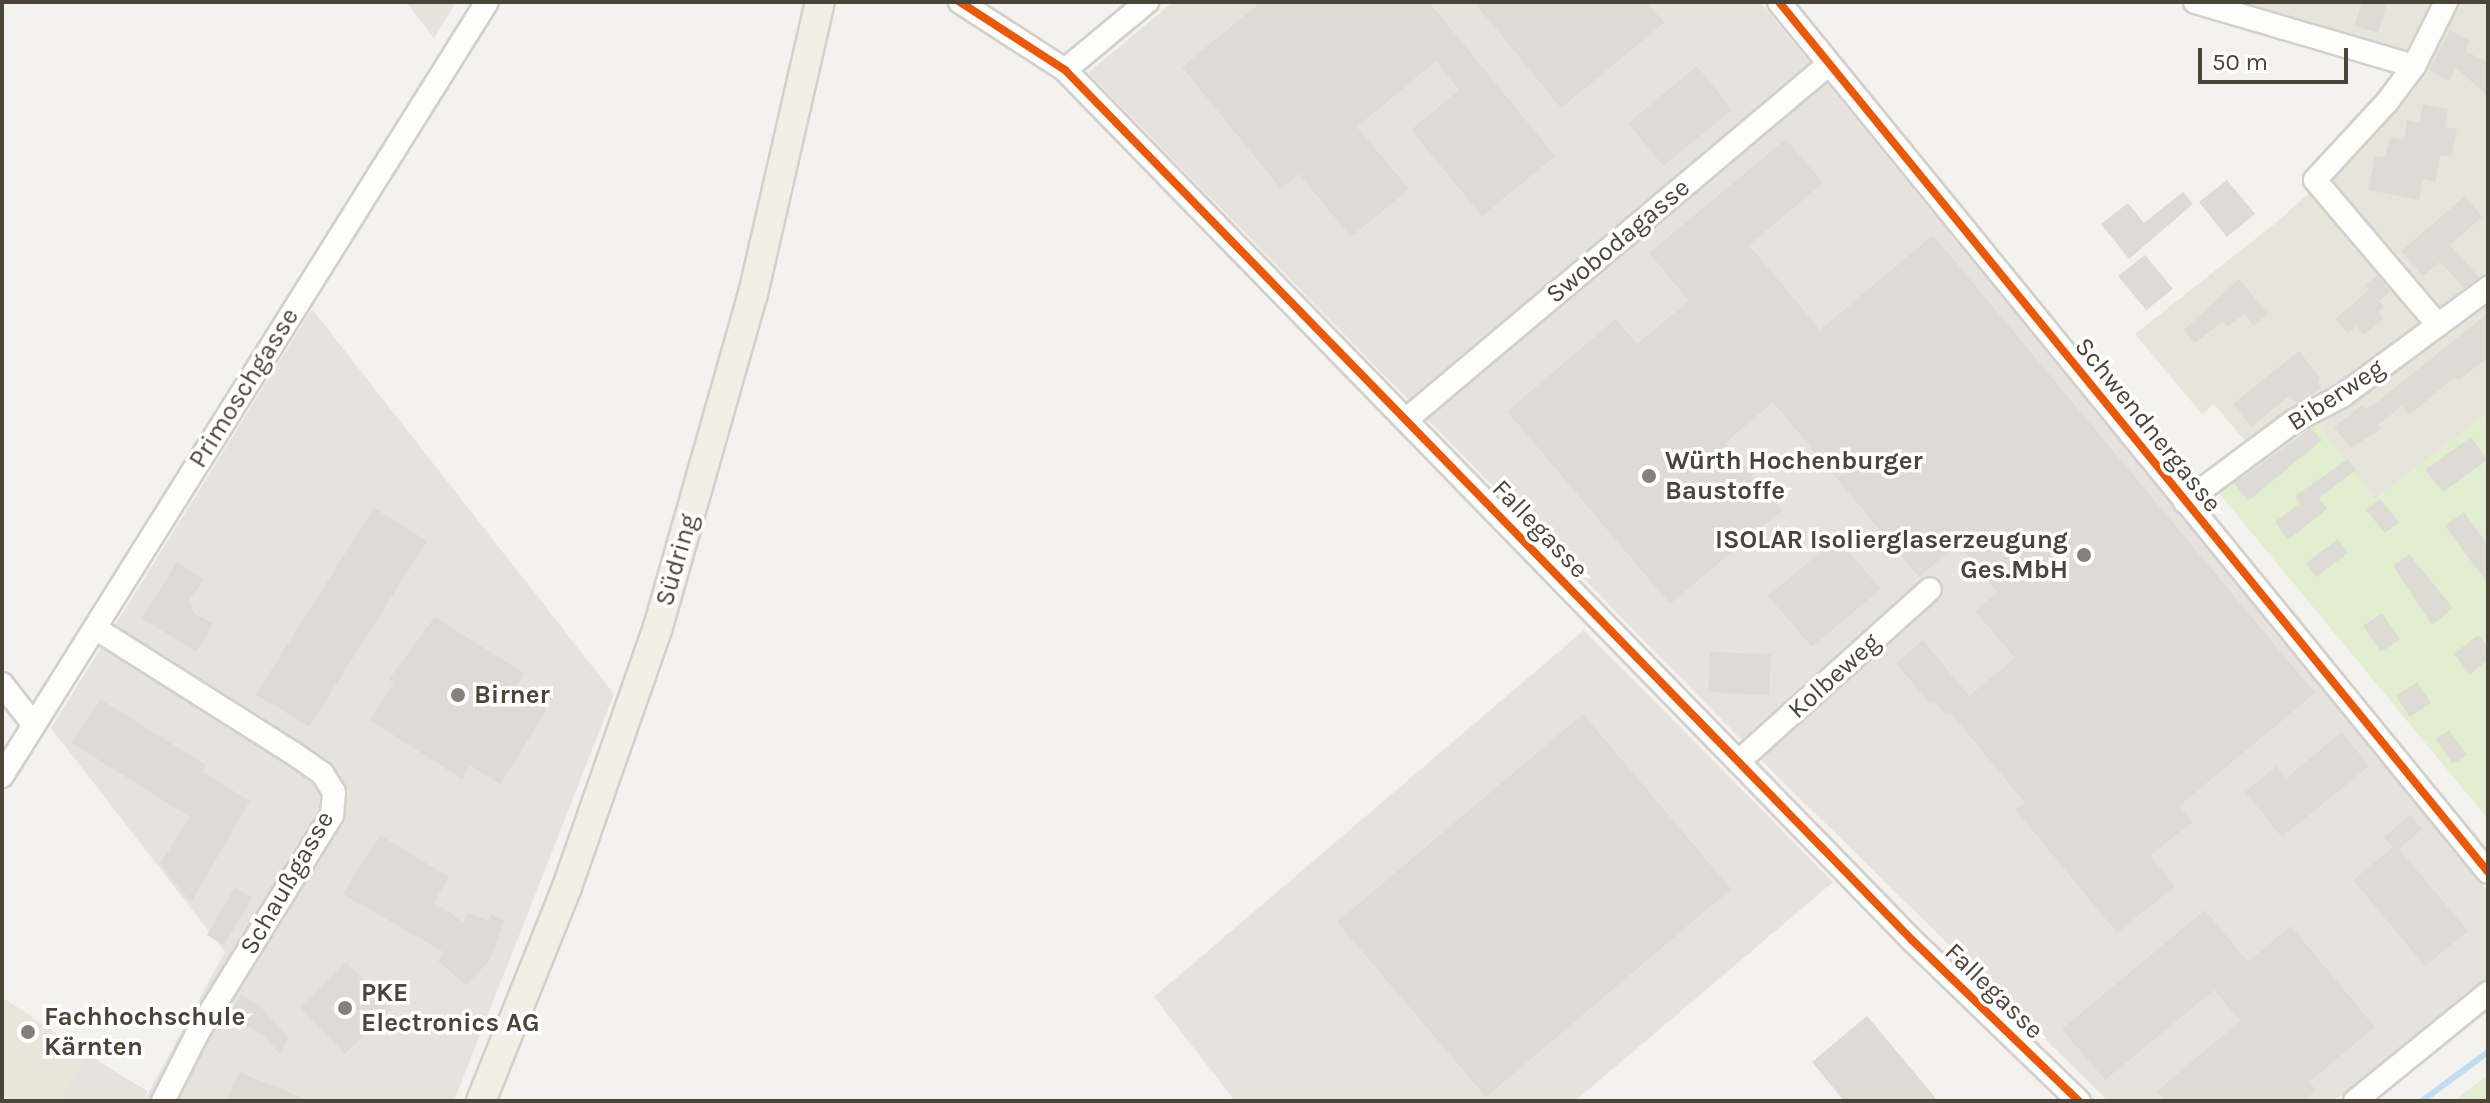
<!DOCTYPE html>
<meta charset="utf-8">
<style>
body{margin:0}
#map{position:relative;width:2490px;height:1103px;overflow:hidden;background:#f4f2ee;font-family:Karla,sans-serif}
div>[style]{position:absolute}
[style*='--x']{left:calc(var(--x)*1px);top:calc(var(--y)*1px);width:calc(var(--w)*1px);rotate:calc(var(--a)*1deg)}
.residential>*{inset:0;background:#e7e4dc}
.industrial>*{inset:0;background:#e6e2de}
.education>*{inset:0;background:#eae5da}
.green>*{inset:0;background:#e1eecf}
.parking>*{inset:0;background:#e6e3df}
.stream>*{height:6px;margin:-3px;padding:0 3px;transform-origin:3px;border-radius:3px;background:#c0ddf1}
.building>*{inset:0;background:#dedbd6}
.roads{filter:drop-shadow(2px 0 #d2d0cb) drop-shadow(-2px 0 #d2d0cb) drop-shadow(0 2px #d2d0cb) drop-shadow(0 -2px #d2d0cb)}
.minor>*{height:22px;margin:-11px;padding:0 11px;transform-origin:11px;border-radius:11px;background:#fdfdfc}
.major>*{height:28px;margin:-14px;padding:0 14px;transform-origin:14px;border-radius:14px;background:#f2efe6}
.cycleway>*{height:8px;margin:-4px;padding:0 4px;transform-origin:4px;border-radius:4px;background:#e8590c}
.dots>*{width:22px;height:22px;translate:-50% -50%;box-sizing:border-box;border:4px solid #fff;border-radius:50%}
span{translate:-50% -50%;white-space:nowrap;text-align:center;line-height:1.15;-webkit-text-stroke:7px #fff;paint-order:stroke}
.street-label{font-size:26px;color:#4b4439}
.poi-label{font-size:26px;color:#4b4439;font-weight:700}
.left{translate:0 -50%;text-align:left}
.right{translate:-100% -50%;text-align:right}
.frame{position:absolute;inset:0;border:4px solid #4b4439;pointer-events:none}
.scale{position:absolute;left:2198px;top:48px;width:150px;height:36px;box-sizing:border-box;border:4px solid #4b4439;border-top:0;padding-left:10px;font-size:24px;line-height:28px;white-space:nowrap;color:#4b4439;-webkit-text-stroke:6px #fff;paint-order:stroke}
</style>
<div id="map">
<div class="residential">
<div style="clip-path:polygon(2218px 2px,2488px 2px,2488px 413px,2375px 499px,2304px 407px,2251px 448px,2214px 404px,2202px 414px,2135px 334px,2278px 221px,2339px 166px,2418px 73px)"></div>
</div>
<div class="industrial">
<div style="clip-path:polygon(406px 2px,456px 2px,434px 38px)"></div>
<div style="clip-path:polygon(1173px 2px,1760px 2px,2488px 891px,2488px 981px,2334px 1101px,2108px 1101px,1778px 777px,1088px 73px)"></div>
<div style="clip-path:polygon(312px 309px,614px 694px,454px 1101px,144px 1101px,225px 952px,51px 728px)"></div>
<div style="clip-path:polygon(1584px 630px,1833px 882px,1575px 1101px,1235px 1101px,1154px 997px)"></div>
</div>
<div class="education">
<div style="clip-path:polygon(2px 997px,87px 1054px,59px 1101px,2px 1101px)"></div>
</div>
<div class="green">
<div style="clip-path:polygon(2488px 413px,2488px 819px,2218px 492px,2312px 417px,2375px 499px)"></div>
<div style="clip-path:polygon(2488px 1075px,2488px 1101px,2454px 1101px)"></div>
</div>
<div class="parking">
<div style="clip-path:polygon(87px 1054px,147px 1091px,144px 1101px,59px 1101px)"></div>
</div>
<div class="stream">
<div style="--x:2422;--y:1101;--w:82;--a:-36.6"></div>
</div>
<div class="building">
<div style="clip-path:polygon(1261px 2px,1429px 2px,1555px 156px,1482px 216px,1411px 130px,1459px 90px,1436px 61px,1357px 127px,1409px 189px,1351px 237px,1299px 174px,1281px 189px,1182px 67px)"></div>
<div style="clip-path:polygon(1474px 2px,1647px 2px,1664px 23px,1561px 108px)"></div>
<div style="clip-path:polygon(2362px 2px,2387px 2px,2378px 33px,2354px 26px)"></div>
<div style="clip-path:polygon(2450px 30px,2470px 41px,2465px 51px,2488px 62px,2488px 96px,2456px 68px,2449px 81px,2429px 70px)"></div>
<div style="clip-path:polygon(1697px 66px,1732px 110px,1663px 166px,1628px 123px)"></div>
<div style="clip-path:polygon(2423px 104px,2448px 109px,2445px 127px,2457px 129px,2451px 157px,2440px 155px,2435px 182px,2423px 179px,2419px 200px,2368px 190px,2375px 156px,2385px 157px,2390px 137px,2404px 140px,2407px 120px,2419px 123px)"></div>
<div style="clip-path:polygon(1786px 139px,1823px 183px,1749px 245px,1820px 330px,1933px 235px,2315px 693px,2179px 806px,2192px 822px,2150px 856px,2175px 886px,2117px 933px,2016px 810px,2025px 803px,1950px 712px,1946px 715px,1934px 701px,1930px 704px,1896px 663px,1923px 640px,1969px 696px,2015px 658px,1975px 611px,1998px 592px,1958px 544px,1919px 577px,1773px 402px,1725px 443px,1782px 510px,1670px 604px,1507px 411px,1616px 319px,1637px 344px,1689px 301px,1649px 253px)"></div>
<div style="clip-path:polygon(2227px 180px,2255px 214px,2227px 237px,2199px 202px)"></div>
<div style="clip-path:polygon(2183px 192px,2193px 204px,2129px 259px,2101px 224px,2128px 203px,2144px 223px)"></div>
<div style="clip-path:polygon(2465px 196px,2482px 217px,2450px 245px,2479px 277px,2464px 288px,2440px 262px,2423px 276px,2401px 251px)"></div>
<div style="clip-path:polygon(2145px 255px,2173px 289px,2146px 310px,2118px 276px)"></div>
<div style="clip-path:polygon(2377px 275px,2390px 291px,2379px 301px,2365px 285px)"></div>
<div style="clip-path:polygon(2239px 279px,2268px 314px,2254px 326px,2244px 314px,2228px 327px,2223px 321px,2195px 343px,2184px 330px)"></div>
<div style="clip-path:polygon(2369px 290px,2384px 307px,2378px 312px,2384px 318px,2364px 335px,2356px 326px,2348px 333px,2335px 319px)"></div>
<div style="clip-path:polygon(2488px 305px,2488px 357px,2458px 381px,2455px 377px,2409px 415px,2402px 406px,2378px 425px,2381px 429px,2351px 448px,2334px 427px,2362px 405px,2365px 409px,2377px 402px,2487px 314px,2483px 309px)"></div>
<div style="clip-path:polygon(2299px 351px,2320px 378px,2317px 381px,2322px 388px,2297px 404px,2290px 395px,2251px 427px,2233px 404px)"></div>
<div style="clip-path:polygon(2311px 428px,2322px 440px,2248px 501px,2234px 483px)"></div>
<div style="clip-path:polygon(2471px 437px,2487px 460px,2443px 492px,2425px 470px)"></div>
<div style="clip-path:polygon(2348px 459px,2356px 470px,2319px 498px,2327px 509px,2288px 540px,2275px 522px,2300px 503px,2295px 496px)"></div>
<div style="clip-path:polygon(2380px 499px,2399px 522px,2385px 533px,2366px 510px)"></div>
<div style="clip-path:polygon(374px 508px,427px 541px,309px 727px,256px 694px)"></div>
<div style="clip-path:polygon(2464px 512px,2488px 545px,2488px 584px,2445px 526px)"></div>
<div style="clip-path:polygon(1837px 538px,1881px 589px,1812px 647px,1768px 596px)"></div>
<div style="clip-path:polygon(2338px 539px,2348px 553px,2316px 577px,2306px 563px)"></div>
<div style="clip-path:polygon(2409px 554px,2453px 608px,2432px 625px,2393px 566px)"></div>
<div style="clip-path:polygon(177px 562px,204px 579px,189px 600px,194px 613px,213px 624px,196px 652px,142px 618px)"></div>
<div style="clip-path:polygon(2382px 613px,2400px 639px,2381px 652px,2363px 626px)"></div>
<div style="clip-path:polygon(435px 617px,525px 674px,517px 686px,545px 704px,545px 713px,500px 784px,470px 765px,462px 779px,370px 720px,394px 682px,389px 679px)"></div>
<div style="clip-path:polygon(2478px 635px,2488px 647px,2488px 660px,2470px 674px,2454px 654px)"></div>
<div style="clip-path:polygon(1710px 652px,1771px 654px,1769px 695px,1708px 692px)"></div>
<div style="clip-path:polygon(2417px 682px,2431px 703px,2410px 717px,2396px 696px)"></div>
<div style="clip-path:polygon(100px 699px,206px 765px,202px 772px,250px 801px,191px 902px,160px 864px,190px 817px,72px 743px)"></div>
<div style="clip-path:polygon(1583px 714px,1731px 889px,1486px 1097px,1337px 922px)"></div>
<div style="clip-path:polygon(2449px 730px,2467px 755px,2453px 764px,2436px 739px)"></div>
<div style="clip-path:polygon(2342px 732px,2369px 766px,2282px 837px,2245px 792px,2276px 766px,2286px 778px)"></div>
<div style="clip-path:polygon(2410px 815px,2422px 829px,2399px 849px,2468px 931px,2425px 966px,2353px 880px,2393px 847px,2384px 837px)"></div>
<div style="clip-path:polygon(380px 835px,449px 877px,434px 902px,464px 923px,468px 913px,488px 921px,491px 914px,504px 920px,490px 960px,466px 985px,438px 961px,445px 953px,343px 894px)"></div>
<div style="clip-path:polygon(235px 887px,252px 898px,224px 945px,207px 935px)"></div>
<div style="clip-path:polygon(2205px 910px,2248px 962px,2291px 926px,2375px 1027px,2309px 1082px,2316px 1090px,2304px 1101px,2165px 1101px,2157px 1091px,2240px 1021px,2214px 990px,2105px 1080px,2062px 1029px)"></div>
<div style="clip-path:polygon(346px 962px,391px 1008px,345px 1054px,300px 1007px)"></div>
<div style="clip-path:polygon(241px 995px,260px 1006px,288px 1038px,280px 1054px,264px 1036px,229px 1015px)"></div>
<div style="clip-path:polygon(1867px 1016px,1938px 1101px,1844px 1101px,1812px 1062px)"></div>
<div style="clip-path:polygon(239px 1072px,308px 1100px,308px 1101px,227px 1101px)"></div>
</div>
<div class="roads">
<div class="minor">
<div style="--x:960;--y:2;--w:125;--a:32.9"></div>
<div style="--x:1065;--y:70;--w:1214;--a:45.77"></div>
<div style="--x:1912;--y:940;--w:232;--a:44"></div>
<div style="--x:1779;--y:2;--w:1122;--a:50.82"></div>
<div style="--x:2195;--y:2;--w:228;--a:16.3"></div>
<div style="--x:1065;--y:70;--w:107;--a:-39.7"></div>
<div style="--x:2438;--y:325;--w:190;--a:-130.3"></div>
<div style="--x:2315;--y:180;--w:106;--a:-47.3"></div>
<div style="--x:2387;--y:102;--w:45;--a:-53.1"></div>
<div style="--x:2414;--y:66;--w:72;--a:-63.4"></div>
<div style="--x:1407;--y:419;--w:551;--a:-40.07"></div>
<div style="--x:2185;--y:502;--w:136;--a:-36.6"></div>
<div style="--x:2294;--y:421;--w:54;--a:-27.5"></div>
<div style="--x:2342;--y:396;--w:182;--a:-36.5"></div>
<div style="--x:95;--y:628;--w:234;--a:32.3"></div>
<div style="--x:293;--y:753;--w:35;--a:35"></div>
<div style="--x:322;--y:773;--w:22;--a:58"></div>
<div style="--x:334;--y:792;--w:23;--a:95"></div>
<div style="--x:332;--y:815;--w:257;--a:121.7"></div>
<div style="--x:197;--y:1034;--w:75;--a:116.9"></div>
<div style="--x:2;--y:684;--w:52;--a:52"></div>
<div style="--x:1738;--y:762;--w:258;--a:-42"></div>
<div style="--x:2;--y:776;--w:913;--a:-57.93"></div>
<div style="--x:2355;--y:1101;--w:171;--a:-39.1"></div>
</div>
<div class="major">
<div style="--x:481;--y:1101;--w:231;--a:-68.1"></div>
<div style="--x:567;--y:887;--w:275;--a:-70.7"></div>
<div style="--x:658;--y:627;--w:346;--a:-74.1"></div>
<div style="--x:753;--y:294;--w:300;--a:-77.1"></div>
</div>
</div>
<div class="cycleway">
<div style="--x:960;--y:2;--w:125;--a:32.9"></div>
<div style="--x:1065;--y:70;--w:1214;--a:45.77"></div>
<div style="--x:1912;--y:940;--w:232;--a:44"></div>
<div style="--x:1779;--y:2;--w:1122;--a:50.82"></div>
</div>
<div class="dots">
<div style="left:1649px;top:476px;background:#868178"></div>
<div style="left:2084px;top:555px;background:#868178"></div>
<div style="left:458px;top:695px;background:#868178"></div>
<div style="left:345px;top:1008px;background:#868178"></div>
<div style="left:28px;top:1032px;background:#868178"></div>
</div>
<div class="street-label">
<span style="left:1618px;top:241px;rotate:-40deg">Swobodagasse</span>
<span style="left:244px;top:388px;rotate:-58deg">Primoschgasse</span>
<span style="left:2336px;top:395px;rotate:-33deg">Biberweg</span>
<span style="left:2148px;top:425px;rotate:51deg">Schwendnergasse</span>
<span style="left:1540px;top:529px;rotate:46deg">Fallegasse</span>
<span style="left:677px;top:560px;rotate:-74deg">Südring</span>
<span style="left:1834px;top:676px;rotate:-42deg">Kolbeweg</span>
<span style="left:287px;top:883px;rotate:-60deg">Schaußgasse</span>
<span style="left:1994px;top:991px;rotate:44deg">Fallegasse</span>
</div>
<div class="poi-label">
<span class="left" style="left:1665px;top:476px">Würth Hochenburger<br>Baustoffe</span>
<span class="right" style="left:2068px;top:555px">ISOLAR Isolierglaserzeugung<br>Ges.MbH</span>
<span class="left" style="left:474px;top:695px">Birner</span>
<span class="left" style="left:361px;top:1008px">PKE<br>Electronics AG</span>
<span class="left" style="left:44px;top:1032px">Fachhochschule<br>Kärnten</span>
</div>
<div class="frame"></div>
<div class="scale">50 m</div>
</div>
